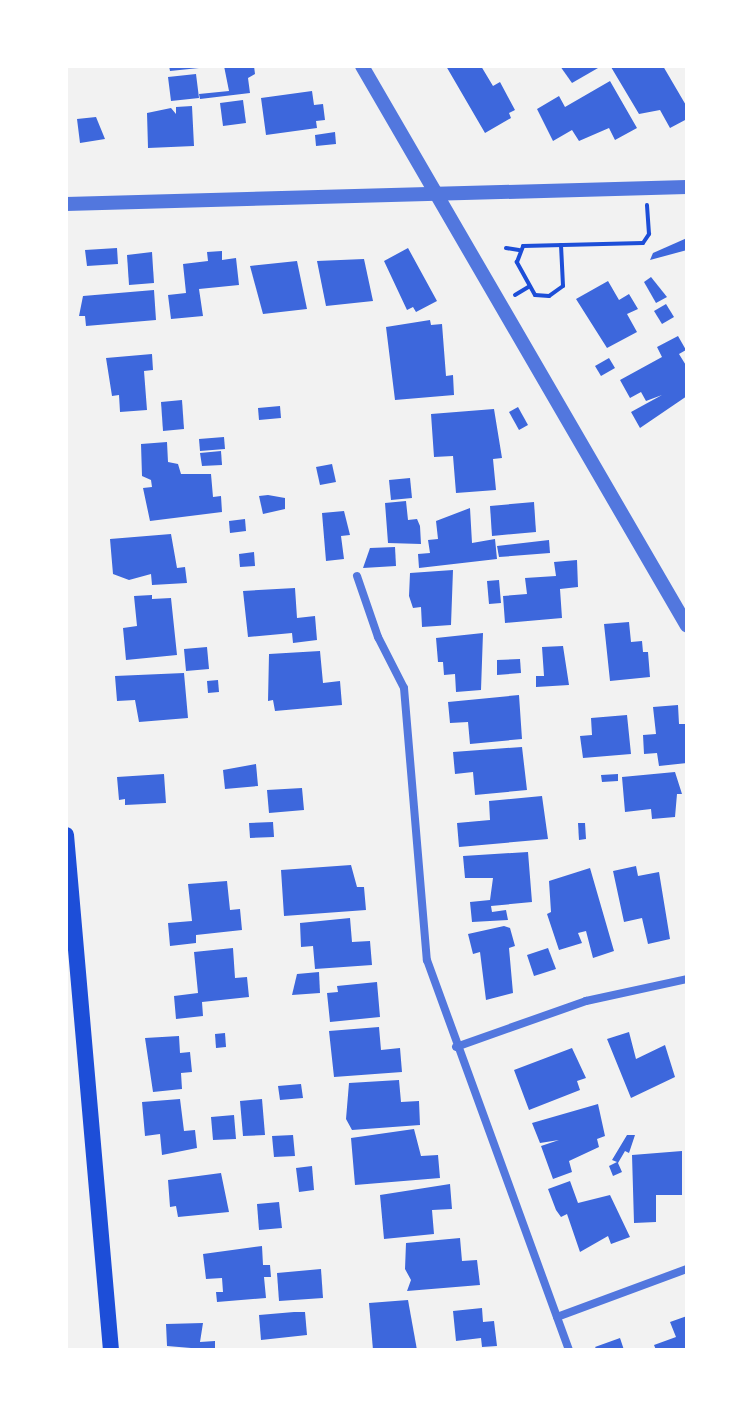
<!DOCTYPE html>
<style>
body{margin:0}
#map{position:relative;width:753px;height:1416px;overflow:hidden;background:#f2f2f2;font-family:"Fira Sans Condensed",sans-serif}
div>[style]{position:absolute}
[style*='--x']{left:calc(var(--x)*1px);top:calc(var(--y)*1px);width:calc(var(--w)*1px);rotate:calc(var(--a)*1deg)}
.building>*{inset:0;background:#3d67dc}
.path>*{height:4px;margin:-2px;padding:0 2px;transform-origin:2px;border-radius:2px;background:#1d4ed8}
.minor>*{height:8px;margin:-4px;padding:0 4px;transform-origin:4px;border-radius:4px;background:#5277de}
.tertiary>*{height:14px;margin:-7px;padding:0 7px;transform-origin:7px;border-radius:7px;background:#5277de}
.secondary>*{height:16px;margin:-8px;padding:0 8px;transform-origin:8px;border-radius:8px;background:#1d4ed8}
span{translate:-50% -50%;white-space:nowrap;text-align:center;line-height:1.15;-webkit-text-stroke:6px #fff;paint-order:stroke}
.frame{position:absolute;inset:0;border:68px solid #fff;pointer-events:none}
</style>
<div id="map">
<div class="building">
<div style="clip-path:polygon(169px 66px,198px 66px,199px 68px,170px 71px)"></div>
<div style="clip-path:polygon(224px 66px,254px 66px,255px 74px,248px 78px,250px 93px,200px 99px,199px 94px,229px 91px)"></div>
<div style="clip-path:polygon(446px 66px,481px 66px,493px 86px,500px 82px,515px 110px,509px 113px,511px 118px,485px 133px)"></div>
<div style="clip-path:polygon(560px 66px,596px 66px,598px 68px,572px 83px)"></div>
<div style="clip-path:polygon(663px 66px,687px 107px,687px 119px,670px 128px,660px 110px,639px 114px,611px 67px)"></div>
<div style="clip-path:polygon(196px 74px,199px 98px,171px 101px,168px 77px)"></div>
<div style="clip-path:polygon(610px 81px,637px 128px,615px 140px,609px 128px,579px 141px,572px 130px,553px 141px,537px 109px,559px 96px,565px 107px)"></div>
<div style="clip-path:polygon(312px 91px,314px 105px,323px 104px,325px 120px,316px 121px,317px 128px,266px 135px,261px 98px)"></div>
<div style="clip-path:polygon(243px 100px,246px 123px,223px 126px,220px 103px)"></div>
<div style="clip-path:polygon(192px 106px,194px 146px,148px 148px,147px 113px,171px 108px,176px 114px,176px 107px)"></div>
<div style="clip-path:polygon(96px 117px,105px 139px,80px 143px,77px 119px)"></div>
<div style="clip-path:polygon(335px 132px,336px 144px,316px 146px,315px 135px)"></div>
<div style="clip-path:polygon(687px 238px,687px 250px,650px 260px,653px 253px)"></div>
<div style="clip-path:polygon(117px 248px,118px 264px,87px 266px,85px 250px)"></div>
<div style="clip-path:polygon(408px 248px,437px 301px,416px 312px,413px 307px,407px 310px,384px 261px)"></div>
<div style="clip-path:polygon(222px 251px,222px 260px,236px 258px,239px 285px,199px 289px,203px 316px,171px 319px,168px 295px,186px 293px,183px 264px,208px 261px,207px 252px)"></div>
<div style="clip-path:polygon(152px 252px,154px 283px,129px 285px,127px 255px)"></div>
<div style="clip-path:polygon(364px 259px,373px 301px,326px 306px,317px 261px)"></div>
<div style="clip-path:polygon(297px 261px,307px 309px,263px 314px,250px 266px)"></div>
<div style="clip-path:polygon(651px 277px,667px 297px,656px 303px,644px 282px)"></div>
<div style="clip-path:polygon(608px 281px,619px 300px,629px 294px,638px 309px,627px 314px,637px 332px,607px 348px,576px 299px)"></div>
<div style="clip-path:polygon(154px 290px,156px 320px,86px 326px,85px 316px,79px 316px,83px 296px)"></div>
<div style="clip-path:polygon(666px 304px,674px 317px,662px 324px,654px 311px)"></div>
<div style="clip-path:polygon(430px 320px,431px 325px,442px 324px,446px 376px,453px 375px,454px 395px,395px 400px,386px 327px)"></div>
<div style="clip-path:polygon(678px 336px,686px 350px,679px 354px,687px 367px,687px 396px,640px 428px,631px 412px,662px 395px,646px 401px,641px 392px,630px 398px,620px 380px,662px 357px,657px 347px)"></div>
<div style="clip-path:polygon(152px 354px,153px 370px,144px 371px,147px 410px,120px 412px,119px 395px,112px 396px,106px 358px)"></div>
<div style="clip-path:polygon(609px 358px,615px 368px,601px 376px,595px 366px)"></div>
<div style="clip-path:polygon(182px 400px,184px 429px,163px 431px,161px 402px)"></div>
<div style="clip-path:polygon(280px 406px,281px 418px,259px 420px,258px 408px)"></div>
<div style="clip-path:polygon(518px 407px,528px 425px,519px 430px,509px 412px)"></div>
<div style="clip-path:polygon(494px 409px,502px 458px,493px 459px,496px 490px,456px 493px,453px 456px,434px 457px,431px 414px)"></div>
<div style="clip-path:polygon(224px 437px,225px 449px,200px 451px,199px 439px)"></div>
<div style="clip-path:polygon(167px 442px,168px 462px,178px 464px,181px 474px,211px 474px,213px 497px,221px 496px,222px 512px,150px 521px,143px 488px,152px 487px,151px 480px,142px 476px,141px 444px)"></div>
<div style="clip-path:polygon(221px 451px,222px 465px,202px 466px,200px 453px)"></div>
<div style="clip-path:polygon(332px 464px,336px 482px,320px 485px,316px 467px)"></div>
<div style="clip-path:polygon(410px 478px,412px 498px,391px 500px,389px 480px)"></div>
<div style="clip-path:polygon(268px 495px,285px 498px,285px 509px,263px 514px,259px 496px)"></div>
<div style="clip-path:polygon(406px 501px,408px 520px,417px 519px,420px 526px,421px 544px,388px 543px,385px 503px)"></div>
<div style="clip-path:polygon(534px 502px,536px 532px,492px 536px,490px 506px)"></div>
<div style="clip-path:polygon(470px 508px,472px 543px,495px 539px,497px 559px,419px 568px,418px 554px,430px 553px,428px 540px,438px 539px,436px 521px)"></div>
<div style="clip-path:polygon(344px 511px,350px 535px,341px 536px,344px 559px,326px 561px,322px 513px)"></div>
<div style="clip-path:polygon(245px 519px,246px 531px,230px 533px,229px 521px)"></div>
<div style="clip-path:polygon(171px 534px,177px 568px,185px 567px,187px 583px,152px 585px,151px 574px,129px 580px,113px 574px,110px 539px)"></div>
<div style="clip-path:polygon(549px 540px,550px 553px,499px 557px,497px 546px)"></div>
<div style="clip-path:polygon(395px 547px,396px 566px,363px 568px,370px 548px)"></div>
<div style="clip-path:polygon(254px 552px,255px 566px,240px 567px,239px 554px)"></div>
<div style="clip-path:polygon(577px 560px,578px 587px,560px 589px,562px 618px,505px 623px,503px 596px,527px 594px,525px 578px,556px 576px,554px 562px)"></div>
<div style="clip-path:polygon(453px 570px,451px 625px,422px 627px,421px 607px,413px 608px,409px 596px,410px 573px)"></div>
<div style="clip-path:polygon(499px 580px,501px 603px,489px 604px,487px 581px)"></div>
<div style="clip-path:polygon(295px 588px,297px 618px,315px 616px,317px 640px,293px 643px,292px 633px,248px 637px,243px 591px)"></div>
<div style="clip-path:polygon(152px 595px,152px 599px,171px 598px,177px 655px,126px 660px,123px 628px,137px 626px,134px 596px)"></div>
<div style="clip-path:polygon(629px 622px,631px 642px,642px 641px,643px 652px,648px 652px,650px 677px,610px 681px,604px 624px)"></div>
<div style="clip-path:polygon(483px 633px,481px 690px,456px 692px,455px 674px,444px 675px,443px 662px,438px 662px,436px 638px)"></div>
<div style="clip-path:polygon(563px 646px,569px 685px,536px 687px,536px 676px,544px 676px,542px 647px)"></div>
<div style="clip-path:polygon(207px 647px,209px 669px,186px 671px,184px 649px)"></div>
<div style="clip-path:polygon(320px 651px,323px 683px,340px 681px,342px 705px,275px 711px,273px 700px,268px 701px,269px 654px)"></div>
<div style="clip-path:polygon(520px 659px,521px 673px,497px 675px,497px 660px)"></div>
<div style="clip-path:polygon(184px 673px,188px 718px,139px 722px,135px 700px,117px 701px,115px 676px)"></div>
<div style="clip-path:polygon(218px 680px,219px 692px,208px 693px,207px 681px)"></div>
<div style="clip-path:polygon(519px 695px,522px 739px,470px 744px,468px 722px,450px 723px,448px 702px)"></div>
<div style="clip-path:polygon(678px 705px,679px 724px,687px 724px,687px 763px,659px 766px,657px 753px,644px 754px,643px 735px,656px 734px,653px 707px)"></div>
<div style="clip-path:polygon(627px 715px,631px 754px,583px 758px,580px 736px,592px 735px,591px 718px)"></div>
<div style="clip-path:polygon(522px 747px,527px 790px,475px 795px,473px 772px,455px 774px,453px 752px)"></div>
<div style="clip-path:polygon(256px 764px,258px 786px,225px 789px,223px 770px)"></div>
<div style="clip-path:polygon(675px 772px,682px 794px,677px 794px,675px 817px,652px 819px,651px 809px,625px 812px,622px 777px)"></div>
<div style="clip-path:polygon(164px 774px,166px 803px,125px 805px,125px 799px,119px 800px,117px 777px)"></div>
<div style="clip-path:polygon(618px 774px,618px 781px,602px 782px,601px 775px)"></div>
<div style="clip-path:polygon(302px 788px,304px 810px,269px 813px,267px 790px)"></div>
<div style="clip-path:polygon(542px 796px,548px 839px,459px 847px,457px 823px,490px 820px,489px 801px)"></div>
<div style="clip-path:polygon(273px 822px,274px 837px,250px 838px,249px 823px)"></div>
<div style="clip-path:polygon(578px 823px,585px 823px,586px 839px,579px 840px)"></div>
<div style="clip-path:polygon(528px 852px,532px 902px,491px 906px,492px 912px,506px 910px,508px 920px,472px 922px,470px 902px,490px 900px,493px 878px,465px 878px,463px 856px)"></div>
<div style="clip-path:polygon(351px 865px,357px 887px,364px 887px,366px 910px,284px 916px,281px 870px)"></div>
<div style="clip-path:polygon(636px 866px,638px 876px,659px 872px,670px 939px,648px 944px,642px 918px,624px 922px,613px 871px)"></div>
<div style="clip-path:polygon(590px 868px,614px 951px,593px 958px,586px 931px,578px 933px,582px 943px,559px 950px,547px 914px,551px 912px,549px 881px)"></div>
<div style="clip-path:polygon(227px 881px,230px 910px,240px 909px,242px 930px,196px 935px,196px 943px,170px 946px,168px 923px,192px 921px,188px 884px)"></div>
<div style="clip-path:polygon(350px 918px,352px 942px,370px 941px,372px 965px,315px 969px,313px 946px,301px 947px,300px 923px)"></div>
<div style="clip-path:polygon(504px 926px,510px 928px,515px 946px,509px 948px,513px 993px,486px 1000px,480px 952px,473px 954px,468px 934px)"></div>
<div style="clip-path:polygon(233px 948px,235px 978px,247px 977px,249px 997px,202px 1002px,203px 1016px,176px 1019px,174px 996px,198px 993px,194px 952px)"></div>
<div style="clip-path:polygon(548px 948px,556px 969px,534px 976px,527px 955px)"></div>
<div style="clip-path:polygon(319px 972px,320px 993px,292px 995px,297px 974px)"></div>
<div style="clip-path:polygon(377px 982px,380px 1017px,330px 1022px,327px 993px,338px 992px,337px 986px)"></div>
<div style="clip-path:polygon(379px 1027px,381px 1050px,400px 1048px,402px 1072px,334px 1077px,329px 1031px)"></div>
<div style="clip-path:polygon(629px 1032px,636px 1059px,665px 1045px,675px 1077px,631px 1098px,607px 1039px)"></div>
<div style="clip-path:polygon(225px 1033px,226px 1047px,216px 1048px,215px 1034px)"></div>
<div style="clip-path:polygon(179px 1036px,180px 1053px,190px 1052px,192px 1072px,181px 1073px,182px 1089px,153px 1092px,145px 1038px)"></div>
<div style="clip-path:polygon(572px 1048px,586px 1078px,577px 1081px,580px 1090px,529px 1110px,514px 1070px)"></div>
<div style="clip-path:polygon(399px 1080px,401px 1102px,419px 1101px,420px 1125px,352px 1130px,346px 1119px,349px 1083px)"></div>
<div style="clip-path:polygon(301px 1084px,303px 1098px,280px 1100px,278px 1086px)"></div>
<div style="clip-path:polygon(180px 1099px,184px 1131px,195px 1130px,197px 1148px,162px 1155px,160px 1134px,145px 1136px,142px 1102px)"></div>
<div style="clip-path:polygon(262px 1099px,265px 1135px,243px 1136px,240px 1101px)"></div>
<div style="clip-path:polygon(598px 1104px,605px 1136px,597px 1139px,599px 1147px,569px 1161px,572px 1172px,553px 1179px,541px 1146px,559px 1140px,540px 1143px,532px 1123px)"></div>
<div style="clip-path:polygon(234px 1115px,236px 1139px,213px 1140px,211px 1117px)"></div>
<div style="clip-path:polygon(414px 1129px,421px 1156px,438px 1155px,440px 1178px,355px 1185px,351px 1138px)"></div>
<div style="clip-path:polygon(293px 1135px,295px 1156px,274px 1157px,272px 1136px)"></div>
<div style="clip-path:polygon(627px 1135px,635px 1135px,629px 1153px,625px 1151px,618px 1163px,622px 1172px,613px 1176px,609px 1166px,617px 1162px,612px 1160px)"></div>
<div style="clip-path:polygon(682px 1151px,682px 1195px,656px 1195px,656px 1222px,634px 1223px,632px 1155px)"></div>
<div style="clip-path:polygon(312px 1166px,314px 1190px,299px 1192px,296px 1168px)"></div>
<div style="clip-path:polygon(221px 1173px,229px 1212px,178px 1217px,176px 1206px,170px 1207px,168px 1180px)"></div>
<div style="clip-path:polygon(570px 1181px,578px 1203px,610px 1195px,630px 1237px,611px 1244px,608px 1236px,580px 1252px,567px 1214px,561px 1217px,556px 1210px,548px 1189px)"></div>
<div style="clip-path:polygon(450px 1184px,452px 1209px,432px 1210px,434px 1234px,384px 1239px,380px 1195px)"></div>
<div style="clip-path:polygon(279px 1202px,282px 1228px,259px 1230px,257px 1204px)"></div>
<div style="clip-path:polygon(460px 1238px,462px 1261px,477px 1260px,480px 1285px,407px 1291px,411px 1280px,405px 1269px,406px 1243px)"></div>
<div style="clip-path:polygon(262px 1246px,263px 1265px,270px 1265px,271px 1277px,264px 1277px,266px 1298px,217px 1302px,216px 1292px,223px 1292px,222px 1278px,206px 1279px,203px 1254px)"></div>
<div style="clip-path:polygon(321px 1269px,323px 1298px,279px 1301px,277px 1273px)"></div>
<div style="clip-path:polygon(408px 1300px,417px 1350px,373px 1350px,369px 1303px)"></div>
<div style="clip-path:polygon(482px 1308px,483px 1322px,494px 1321px,497px 1346px,482px 1347px,481px 1338px,456px 1341px,453px 1311px)"></div>
<div style="clip-path:polygon(294px 1312px,305px 1312px,307px 1335px,261px 1340px,259px 1315px)"></div>
<div style="clip-path:polygon(687px 1316px,687px 1350px,656px 1350px,654px 1345px,676px 1337px,670px 1322px)"></div>
<div style="clip-path:polygon(203px 1323px,200px 1342px,215px 1341px,215px 1350px,167px 1346px,166px 1324px)"></div>
<div style="clip-path:polygon(620px 1338px,624px 1350px,597px 1350px,595px 1347px)"></div>
</div>
<div class="path">
<div style="--x:561;--y:245;--w:41;--a:87.2"></div>
<div style="--x:563;--y:286;--w:17;--a:144"></div>
<div style="--x:549;--y:296;--w:14;--a:-176"></div>
<div style="--x:535;--y:295;--w:38;--a:-119"></div>
<div style="--x:517;--y:262;--w:17;--a:-69"></div>
<div style="--x:523;--y:246;--w:120;--a:-1.4"></div>
<div style="--x:643;--y:243;--w:11;--a:-56"></div>
<div style="--x:649;--y:234;--w:29;--a:-94"></div>
<div style="--x:506;--y:248;--w:13;--a:9"></div>
<div style="--x:515;--y:295;--w:17;--a:-31"></div>
</div>
<div class="minor">
<div style="--x:357;--y:576;--w:65;--a:71"></div>
<div style="--x:378;--y:637;--w:57;--a:63"></div>
<div style="--x:404;--y:688;--w:273;--a:85.2"></div>
<div style="--x:427;--y:960;--w:415;--a:70"></div>
<div style="--x:456;--y:1047;--w:138;--a:-19.5"></div>
<div style="--x:586;--y:1001;--w:103;--a:-12.3"></div>
<div style="--x:557;--y:1317;--w:139;--a:-20.3"></div>
</div>
<div class="tertiary">
<div style="--x:362;--y:66;--w:647;--a:59.87"></div>
<div style="--x:66;--y:204;--w:621;--a:-1.57"></div>
</div>
<div class="secondary">
<div style="--x:66;--y:835;--w:517;--a:85.01"></div>
</div>
<div class="frame"></div>
</div>
